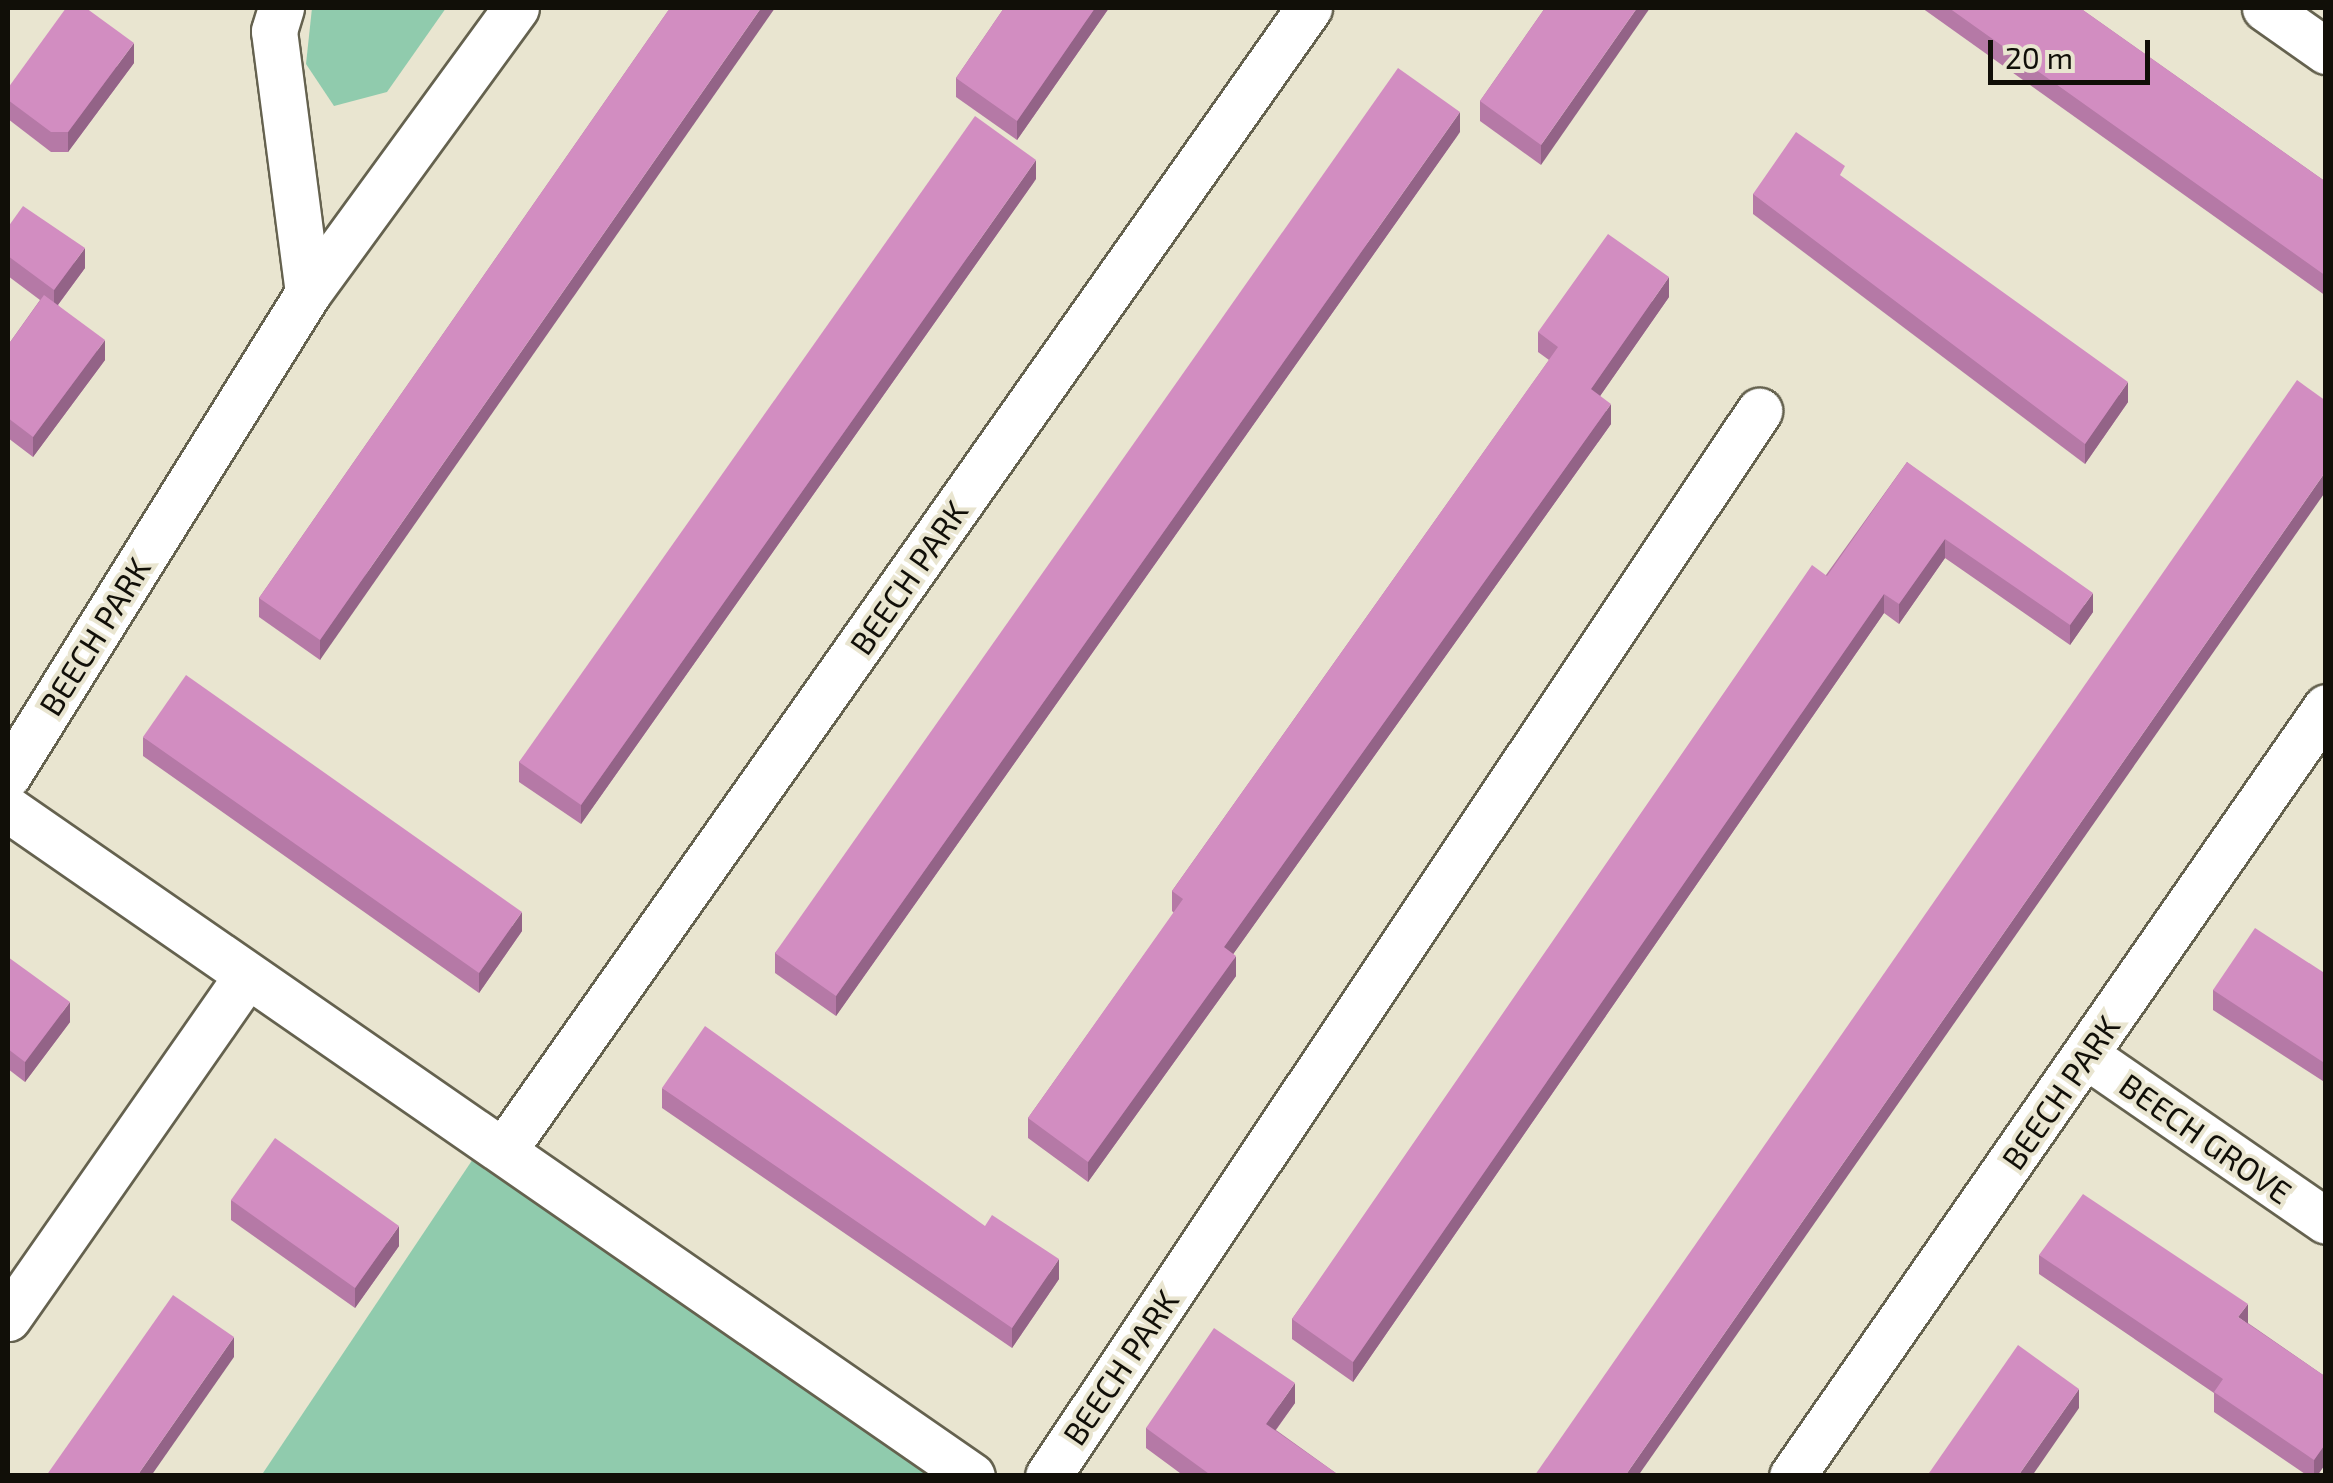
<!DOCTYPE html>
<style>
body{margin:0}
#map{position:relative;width:2333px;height:1483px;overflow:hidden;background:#e9e5d0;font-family:"Exo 2",sans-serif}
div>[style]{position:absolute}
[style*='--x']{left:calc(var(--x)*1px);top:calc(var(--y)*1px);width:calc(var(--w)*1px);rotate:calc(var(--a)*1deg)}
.green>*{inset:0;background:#90cbad}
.roads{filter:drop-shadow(2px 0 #65624f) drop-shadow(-2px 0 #65624f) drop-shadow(0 2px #65624f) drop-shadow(0 -2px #65624f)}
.minor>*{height:45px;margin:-22.5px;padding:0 22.5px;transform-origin:22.5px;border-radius:22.5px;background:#fff}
.wall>*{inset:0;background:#b579a6}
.shaded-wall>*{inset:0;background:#936387}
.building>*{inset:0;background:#d28dc1}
span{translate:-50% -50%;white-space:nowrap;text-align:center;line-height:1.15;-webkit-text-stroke:8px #e9e5d0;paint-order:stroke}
.street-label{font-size:32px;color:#110f08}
.frame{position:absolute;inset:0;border:10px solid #110f08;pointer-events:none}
.scale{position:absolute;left:1988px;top:40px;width:162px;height:45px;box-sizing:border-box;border:5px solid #110f08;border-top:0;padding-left:12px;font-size:30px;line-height:35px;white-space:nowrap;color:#110f08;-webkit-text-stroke:8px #e9e5d0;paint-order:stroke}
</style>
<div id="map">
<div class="green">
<div style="clip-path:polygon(312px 8px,446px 8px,387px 92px,334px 106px,306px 64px)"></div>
<div style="clip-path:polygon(485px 1141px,965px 1476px,261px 1476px)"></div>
</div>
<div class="roads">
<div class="minor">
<div style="--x:281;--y:8;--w:24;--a:107"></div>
<div style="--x:274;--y:31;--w:264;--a:82.6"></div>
<div style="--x:308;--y:293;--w:353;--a:-53.9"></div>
<div style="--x:2265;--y:8;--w:75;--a:35.2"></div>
<div style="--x:8;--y:775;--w:568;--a:-58.1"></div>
<div style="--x:8;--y:809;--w:1172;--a:34.68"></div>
<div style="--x:2087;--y:1056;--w:290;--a:34.6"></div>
<div style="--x:506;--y:1147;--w:1394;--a:-54.82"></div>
<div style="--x:8;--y:1318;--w:417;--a:-55.1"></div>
<div style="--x:1048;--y:1476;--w:1281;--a:-56.27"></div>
<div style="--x:1792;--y:1476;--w:936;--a:-55.22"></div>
</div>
</div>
<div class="wall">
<div style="clip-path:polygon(670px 8px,320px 660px,259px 617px,259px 598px)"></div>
<div style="clip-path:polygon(1004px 8px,1109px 8px,1017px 140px,956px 97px,956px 78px)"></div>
<div style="clip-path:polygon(1545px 8px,1541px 165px,1480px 121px,1480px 101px)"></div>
<div style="clip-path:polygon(1922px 8px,2080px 8px,2326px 182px,2326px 296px)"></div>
<div style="clip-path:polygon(134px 63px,68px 152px,51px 152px,8px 119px,8px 88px)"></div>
<div style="clip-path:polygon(1460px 132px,836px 1016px,775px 973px,775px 953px)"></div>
<div style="clip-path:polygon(1036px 179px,581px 824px,519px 782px,519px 762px)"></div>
<div style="clip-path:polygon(1845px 179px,2128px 402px,2085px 464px,1753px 214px,1753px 194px)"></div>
<div style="clip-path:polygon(8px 227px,85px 268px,58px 305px,105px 360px,33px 457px,8px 438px,8px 345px,40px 300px,8px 276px)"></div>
<div style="clip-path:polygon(1669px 297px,1600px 396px,1611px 424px,1233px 954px,1236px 976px,1088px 1182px,1028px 1138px,1028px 1118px,1174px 913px,1172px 911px,1172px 891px,1549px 360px,1538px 352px,1538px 332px)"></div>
<div style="clip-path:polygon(1907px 462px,2093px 612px,2070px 645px,1945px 558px,1899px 624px,1884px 613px,1353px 1382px,1292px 1339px,1292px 1319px)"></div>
<div style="clip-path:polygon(143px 737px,522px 931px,479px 993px,143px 756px)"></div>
<div style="clip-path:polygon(8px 957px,70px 1022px,25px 1082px,8px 1069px)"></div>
<div style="clip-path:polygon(2326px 974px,2326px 1083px,2213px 1010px,2213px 990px)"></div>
<div style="clip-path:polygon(662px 1088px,1059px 1279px,1012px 1348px,662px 1108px)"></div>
<div style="clip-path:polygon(231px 1200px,399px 1246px,355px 1308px,231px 1220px)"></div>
<div style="clip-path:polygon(2039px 1255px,2248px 1323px,2326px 1377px,2326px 1463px,2317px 1476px,2308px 1476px,2214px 1412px,2214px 1393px,2039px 1274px)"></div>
<div style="clip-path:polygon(1295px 1403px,1276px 1430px,1340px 1476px,1184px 1476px,1146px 1448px,1146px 1428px)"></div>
</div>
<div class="shaded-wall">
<div style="clip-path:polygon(761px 8px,775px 8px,320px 660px,320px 640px)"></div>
<div style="clip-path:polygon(1095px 8px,1109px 8px,1017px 140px,1017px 121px)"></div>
<div style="clip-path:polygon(1637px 8px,1650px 8px,1541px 165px,1541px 145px)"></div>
<div style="clip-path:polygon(134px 43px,134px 63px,68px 152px,68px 132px)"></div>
<div style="clip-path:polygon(1460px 112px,1460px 132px,836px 1016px,836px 996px)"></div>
<div style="clip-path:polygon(1036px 160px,1036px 179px,581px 824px,581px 805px)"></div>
<div style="clip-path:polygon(85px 248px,85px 268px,54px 310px,54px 290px)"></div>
<div style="clip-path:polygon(1669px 277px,1669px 297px,1591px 409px,1591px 389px)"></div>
<div style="clip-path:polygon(105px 340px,105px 360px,33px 457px,33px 437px)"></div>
<div style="clip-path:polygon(2128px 382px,2128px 402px,2085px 464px,2085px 444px)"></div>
<div style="clip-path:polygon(1611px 404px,1611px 424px,1224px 967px,1224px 947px)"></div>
<div style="clip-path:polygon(2326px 471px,2326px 491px,1638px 1476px,1625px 1476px)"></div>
<div style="clip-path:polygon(1945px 539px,1945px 558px,1899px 624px,1899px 604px)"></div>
<div style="clip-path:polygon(2093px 593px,2093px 612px,2070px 645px,2070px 625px)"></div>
<div style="clip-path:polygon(1884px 594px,1884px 613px,1353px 1382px,1353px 1362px)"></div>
<div style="clip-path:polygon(522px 912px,522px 931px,479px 993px,479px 973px)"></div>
<div style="clip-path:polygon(1236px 956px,1236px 976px,1088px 1182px,1088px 1162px)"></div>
<div style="clip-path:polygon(70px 1002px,70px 1022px,25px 1082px,25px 1062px)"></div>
<div style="clip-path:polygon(399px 1226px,399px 1246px,355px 1308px,355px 1288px)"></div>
<div style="clip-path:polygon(1059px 1259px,1059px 1279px,1012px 1348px,1012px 1328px)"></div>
<div style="clip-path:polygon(2248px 1304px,2248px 1324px,2238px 1317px)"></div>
<div style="clip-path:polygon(234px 1337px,234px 1357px,151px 1476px,137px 1476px)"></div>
<div style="clip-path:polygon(1295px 1383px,1295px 1403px,1266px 1443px,1266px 1424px)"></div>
<div style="clip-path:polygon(2079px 1389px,2079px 1408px,2032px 1476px,2018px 1476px)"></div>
<div style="clip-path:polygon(2326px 1443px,2326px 1463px,2317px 1476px,2314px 1476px,2314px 1460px)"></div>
</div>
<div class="building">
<div style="clip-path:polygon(66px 8px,86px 8px,134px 43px,68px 132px,51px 132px,8px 100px,8px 88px)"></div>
<div style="clip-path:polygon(670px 8px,761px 8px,320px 640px,259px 598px)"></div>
<div style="clip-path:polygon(1004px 8px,1095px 8px,1017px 121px,956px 78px)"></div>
<div style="clip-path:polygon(1545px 8px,1637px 8px,1541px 145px,1480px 101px)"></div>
<div style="clip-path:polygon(1949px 8px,2080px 8px,2326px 182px,2326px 276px)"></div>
<div style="clip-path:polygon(1398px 68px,1460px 112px,836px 996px,775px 953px)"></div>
<div style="clip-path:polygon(975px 116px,1036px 160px,581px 805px,519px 762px)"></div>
<div style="clip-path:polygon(1796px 132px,1845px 166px,1840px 175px,2128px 382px,2085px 444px,1753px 194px)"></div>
<div style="clip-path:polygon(23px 206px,85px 248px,54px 290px,8px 256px,8px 227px)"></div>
<div style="clip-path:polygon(1608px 234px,1669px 277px,1591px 389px,1611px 404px,1224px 947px,1236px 956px,1088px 1162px,1028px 1118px,1183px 899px,1172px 891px,1558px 347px,1538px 332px)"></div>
<div style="clip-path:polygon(44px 295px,105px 340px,33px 437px,8px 418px,8px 345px)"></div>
<div style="clip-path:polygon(2297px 380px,2326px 401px,2326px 471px,1625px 1476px,1535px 1475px)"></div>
<div style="clip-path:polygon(1907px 462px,2093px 593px,2070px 625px,1945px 539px,1899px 604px,1884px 594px,1353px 1362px,1292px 1319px,1812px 565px,1827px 576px)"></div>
<div style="clip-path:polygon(186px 675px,522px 912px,479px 973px,143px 737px)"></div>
<div style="clip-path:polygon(2255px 928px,2326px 974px,2326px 1064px,2213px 990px)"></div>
<div style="clip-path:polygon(8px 957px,70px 1002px,25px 1062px,8px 1049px)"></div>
<div style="clip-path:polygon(705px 1026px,985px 1226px,992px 1215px,1059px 1259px,1012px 1328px,662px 1088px)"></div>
<div style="clip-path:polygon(275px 1138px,399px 1226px,355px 1288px,231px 1200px)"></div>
<div style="clip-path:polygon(2083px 1194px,2248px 1304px,2238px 1317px,2326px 1377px,2326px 1443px,2314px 1460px,2214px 1392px,2223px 1379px,2039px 1255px)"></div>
<div style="clip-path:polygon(173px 1295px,234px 1337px,137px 1476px,46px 1476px)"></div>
<div style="clip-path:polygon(1214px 1328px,1295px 1383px,1266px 1424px,1340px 1476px,1212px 1476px,1146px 1428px)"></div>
<div style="clip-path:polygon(2018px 1345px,2079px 1389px,2018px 1476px,1927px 1476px)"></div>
</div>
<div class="street-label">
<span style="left:908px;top:577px;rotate:-55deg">BEECH PARK</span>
<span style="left:94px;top:636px;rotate:-58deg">BEECH PARK</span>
<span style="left:2060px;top:1092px;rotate:-55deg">BEECH PARK</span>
<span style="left:2206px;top:1138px;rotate:35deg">BEECH GROVE</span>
<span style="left:1120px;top:1367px;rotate:-56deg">BEECH PARK</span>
</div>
<div class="frame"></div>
<div class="scale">20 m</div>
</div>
